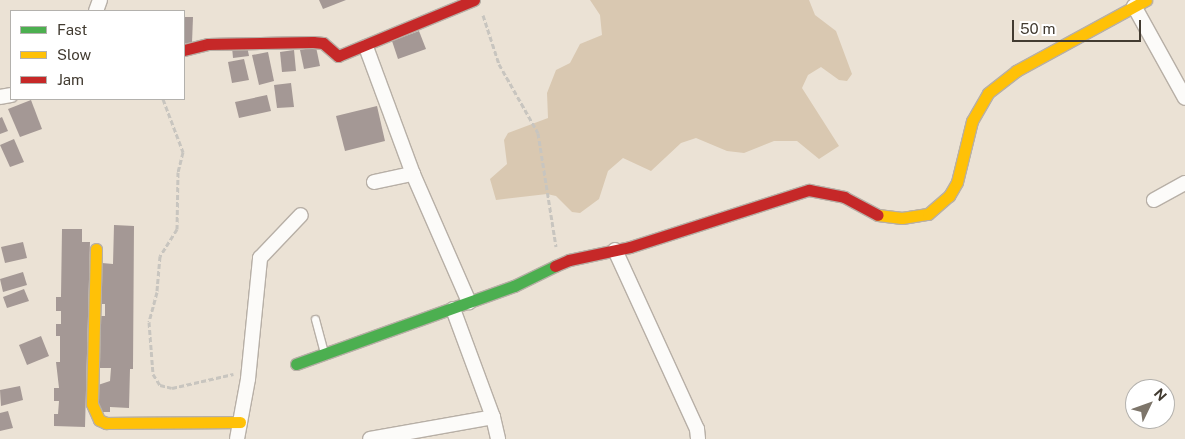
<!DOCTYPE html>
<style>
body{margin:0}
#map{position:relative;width:1185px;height:439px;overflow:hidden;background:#ebe2d5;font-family:"Public Sans",sans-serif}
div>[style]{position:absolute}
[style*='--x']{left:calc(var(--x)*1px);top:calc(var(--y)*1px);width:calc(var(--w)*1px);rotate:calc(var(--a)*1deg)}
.green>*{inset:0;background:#d9c8b1}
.building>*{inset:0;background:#a49895}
.path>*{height:3px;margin-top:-1.5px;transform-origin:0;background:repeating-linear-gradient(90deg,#c8c5bf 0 5px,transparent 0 7.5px)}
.roads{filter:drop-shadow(1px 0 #b7afa6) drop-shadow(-1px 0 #b7afa6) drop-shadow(0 1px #b7afa6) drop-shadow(0 -1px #b7afa6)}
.lane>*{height:7px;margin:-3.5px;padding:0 3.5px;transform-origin:3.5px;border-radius:3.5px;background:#fcfbf9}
.street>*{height:14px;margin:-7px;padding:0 7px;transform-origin:7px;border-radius:7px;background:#fcfbf9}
.fast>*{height:11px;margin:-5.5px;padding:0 5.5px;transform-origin:5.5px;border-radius:5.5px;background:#4caf50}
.slow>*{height:11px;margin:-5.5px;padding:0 5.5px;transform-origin:5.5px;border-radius:5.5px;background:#ffc107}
.jam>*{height:11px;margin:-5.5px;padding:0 5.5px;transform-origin:5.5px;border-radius:5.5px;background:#c62828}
span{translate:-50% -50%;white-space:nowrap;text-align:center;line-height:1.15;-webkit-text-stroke:5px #fff;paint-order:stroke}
.legend{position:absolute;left:10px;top:10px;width:175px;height:90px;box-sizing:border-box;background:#fff;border:1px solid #b3b1ad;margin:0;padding:6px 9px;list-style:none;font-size:15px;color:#423b31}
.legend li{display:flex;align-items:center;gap:10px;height:25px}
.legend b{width:25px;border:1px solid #b3b1ad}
.north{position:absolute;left:1125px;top:379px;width:50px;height:50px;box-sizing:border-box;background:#fff;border:1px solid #b3b1ad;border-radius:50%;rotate:48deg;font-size:14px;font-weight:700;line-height:20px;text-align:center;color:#423b31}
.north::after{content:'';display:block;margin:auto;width:18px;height:22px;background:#7d756a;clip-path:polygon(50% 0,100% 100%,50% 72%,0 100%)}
.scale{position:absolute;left:1012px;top:20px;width:129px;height:22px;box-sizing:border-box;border:2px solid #423b31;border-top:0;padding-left:6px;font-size:15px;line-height:18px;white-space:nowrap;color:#423b31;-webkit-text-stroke:4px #fff;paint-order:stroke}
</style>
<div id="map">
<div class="green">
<div style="clip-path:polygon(590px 0,809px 0,815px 15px,836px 31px,852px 74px,847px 81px,839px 80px,821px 67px,808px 75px,802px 88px,839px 146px,819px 159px,797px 141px,774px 141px,744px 153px,727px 151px,696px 138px,681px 143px,651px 171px,623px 158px,608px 171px,599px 199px,580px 213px,572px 212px,556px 196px,547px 194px,496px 200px,490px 179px,507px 164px,504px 140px,508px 133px,548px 118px,547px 93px,556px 70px,570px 63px,580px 44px,602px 35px,600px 15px)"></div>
</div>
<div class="building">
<div style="clip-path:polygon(319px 0,346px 0,323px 9px)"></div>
<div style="clip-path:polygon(184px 17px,193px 17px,192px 43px,184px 43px)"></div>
<div style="clip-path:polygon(419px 31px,426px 49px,398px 59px,392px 41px)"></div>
<div style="clip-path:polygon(247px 46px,249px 56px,233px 58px,232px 47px)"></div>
<div style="clip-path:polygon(316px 47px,320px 66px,304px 69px,300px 50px)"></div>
<div style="clip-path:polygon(294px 50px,296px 71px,282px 72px,280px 52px)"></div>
<div style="clip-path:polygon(268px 52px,274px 81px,259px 85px,252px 55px)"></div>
<div style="clip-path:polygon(244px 59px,249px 80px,232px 83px,228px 62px)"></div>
<div style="clip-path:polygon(291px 83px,294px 107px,277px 108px,274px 85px)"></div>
<div style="clip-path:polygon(267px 95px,271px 111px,239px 118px,235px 102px)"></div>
<div style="clip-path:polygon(31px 100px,42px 129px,20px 137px,8px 109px)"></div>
<div style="clip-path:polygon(377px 106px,385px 141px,345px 151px,336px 116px)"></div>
<div style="clip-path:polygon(2px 117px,8px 131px,0 134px,0 118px)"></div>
<div style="clip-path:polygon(14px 139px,24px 162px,10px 167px,0 145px)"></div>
<div style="clip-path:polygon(114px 225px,134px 226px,133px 369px,130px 369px,129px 408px,110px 407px,110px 412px,97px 412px,98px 385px,110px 381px,111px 368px,99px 368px,100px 316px,105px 316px,105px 304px,101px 304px,102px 263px,113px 264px)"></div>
<div style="clip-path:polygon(62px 229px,82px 229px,82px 242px,90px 242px,85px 427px,54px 426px,54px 414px,58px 414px,59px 401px,54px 401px,54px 388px,59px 388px,56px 362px,60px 362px,60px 336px,56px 336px,56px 324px,61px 324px,61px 311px,56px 311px,56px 297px,61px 297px)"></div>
<div style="clip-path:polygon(23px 242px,27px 258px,5px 263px,1px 247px)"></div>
<div style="clip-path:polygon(23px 272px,27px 285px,3px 292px,0 279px)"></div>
<div style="clip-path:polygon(24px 289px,29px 301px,7px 308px,3px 297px)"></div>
<div style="clip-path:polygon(41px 336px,49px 356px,27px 365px,19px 345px)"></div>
<div style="clip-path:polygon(20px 386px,23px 400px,1px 406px,0 390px)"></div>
<div style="clip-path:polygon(8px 411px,13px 428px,0 431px,0 413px)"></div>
</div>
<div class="path">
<div style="--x:483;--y:15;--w:52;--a:71.9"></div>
<div style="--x:499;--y:64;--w:79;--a:60.5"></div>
<div style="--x:538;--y:133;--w:115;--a:81"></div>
<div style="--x:163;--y:99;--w:57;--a:69.3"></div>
<div style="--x:183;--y:152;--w:21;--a:104"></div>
<div style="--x:178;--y:172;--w:57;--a:91"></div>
<div style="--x:177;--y:229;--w:32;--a:122"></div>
<div style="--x:160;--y:256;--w:36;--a:95"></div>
<div style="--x:157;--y:292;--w:31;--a:105"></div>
<div style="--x:149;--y:322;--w:52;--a:85.6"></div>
<div style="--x:153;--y:374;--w:13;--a:58"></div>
<div style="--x:160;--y:385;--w:12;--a:14"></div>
<div style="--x:172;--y:388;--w:63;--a:-12.9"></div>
</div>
<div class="roads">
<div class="lane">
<div style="--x:315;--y:319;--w:34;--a:75"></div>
</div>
<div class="street">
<div style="--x:1134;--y:6;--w:105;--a:61"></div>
<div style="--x:96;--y:11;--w:12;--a:-70"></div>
<div style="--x:366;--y:47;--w:135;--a:69.7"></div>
<div style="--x:413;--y:174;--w:140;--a:66.4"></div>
<div style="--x:0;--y:97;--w:11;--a:-10"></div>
<div style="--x:374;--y:182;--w:40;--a:-12"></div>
<div style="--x:1154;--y:200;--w:35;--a:-29"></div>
<div style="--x:615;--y:250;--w:197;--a:65.4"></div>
<div style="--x:697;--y:429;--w:10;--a:84"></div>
<div style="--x:453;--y:309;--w:115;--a:69.7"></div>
<div style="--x:493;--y:417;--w:23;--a:77"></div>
<div style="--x:237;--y:439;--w:61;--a:-79.6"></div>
<div style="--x:248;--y:379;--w:122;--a:-84.3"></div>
<div style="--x:260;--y:258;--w:59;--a:-46.4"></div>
<div style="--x:370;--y:439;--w:125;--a:-10.1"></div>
</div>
<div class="fast">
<div style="--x:296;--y:364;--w:232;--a:-19.7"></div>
<div style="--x:514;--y:286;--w:46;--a:-26"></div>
</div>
<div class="slow">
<div style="--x:878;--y:215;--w:24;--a:7"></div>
<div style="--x:902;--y:218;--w:26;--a:-9"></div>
<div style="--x:928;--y:214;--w:28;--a:-41"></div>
<div style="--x:949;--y:196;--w:16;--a:-60"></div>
<div style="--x:957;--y:182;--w:63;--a:-76.2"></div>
<div style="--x:972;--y:121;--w:32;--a:-60"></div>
<div style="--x:988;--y:93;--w:36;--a:-38"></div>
<div style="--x:1016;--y:71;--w:148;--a:-28.6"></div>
<div style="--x:96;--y:249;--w:155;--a:91.5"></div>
<div style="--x:92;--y:404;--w:17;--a:66"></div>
<div style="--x:99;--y:420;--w:8;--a:23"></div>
<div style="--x:106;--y:423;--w:134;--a:-0.4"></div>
</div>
<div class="jam">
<div style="--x:184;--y:50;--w:25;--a:-14"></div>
<div style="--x:208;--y:44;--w:105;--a:-1.1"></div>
<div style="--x:313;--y:42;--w:10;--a:6"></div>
<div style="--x:323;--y:43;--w:20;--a:41"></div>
<div style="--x:338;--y:56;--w:147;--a:-22.4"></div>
<div style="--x:555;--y:266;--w:15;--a:-23"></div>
<div style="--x:569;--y:260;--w:62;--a:-12"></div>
<div style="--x:630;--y:247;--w:188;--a:-17.7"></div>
<div style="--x:809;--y:190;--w:36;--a:11"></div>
<div style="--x:844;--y:197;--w:38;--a:28"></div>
</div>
</div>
<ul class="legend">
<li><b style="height:6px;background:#4caf50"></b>Fast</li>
<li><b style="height:6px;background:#ffc107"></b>Slow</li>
<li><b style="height:6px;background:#c62828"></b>Jam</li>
</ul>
<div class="north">N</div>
<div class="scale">50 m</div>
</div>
